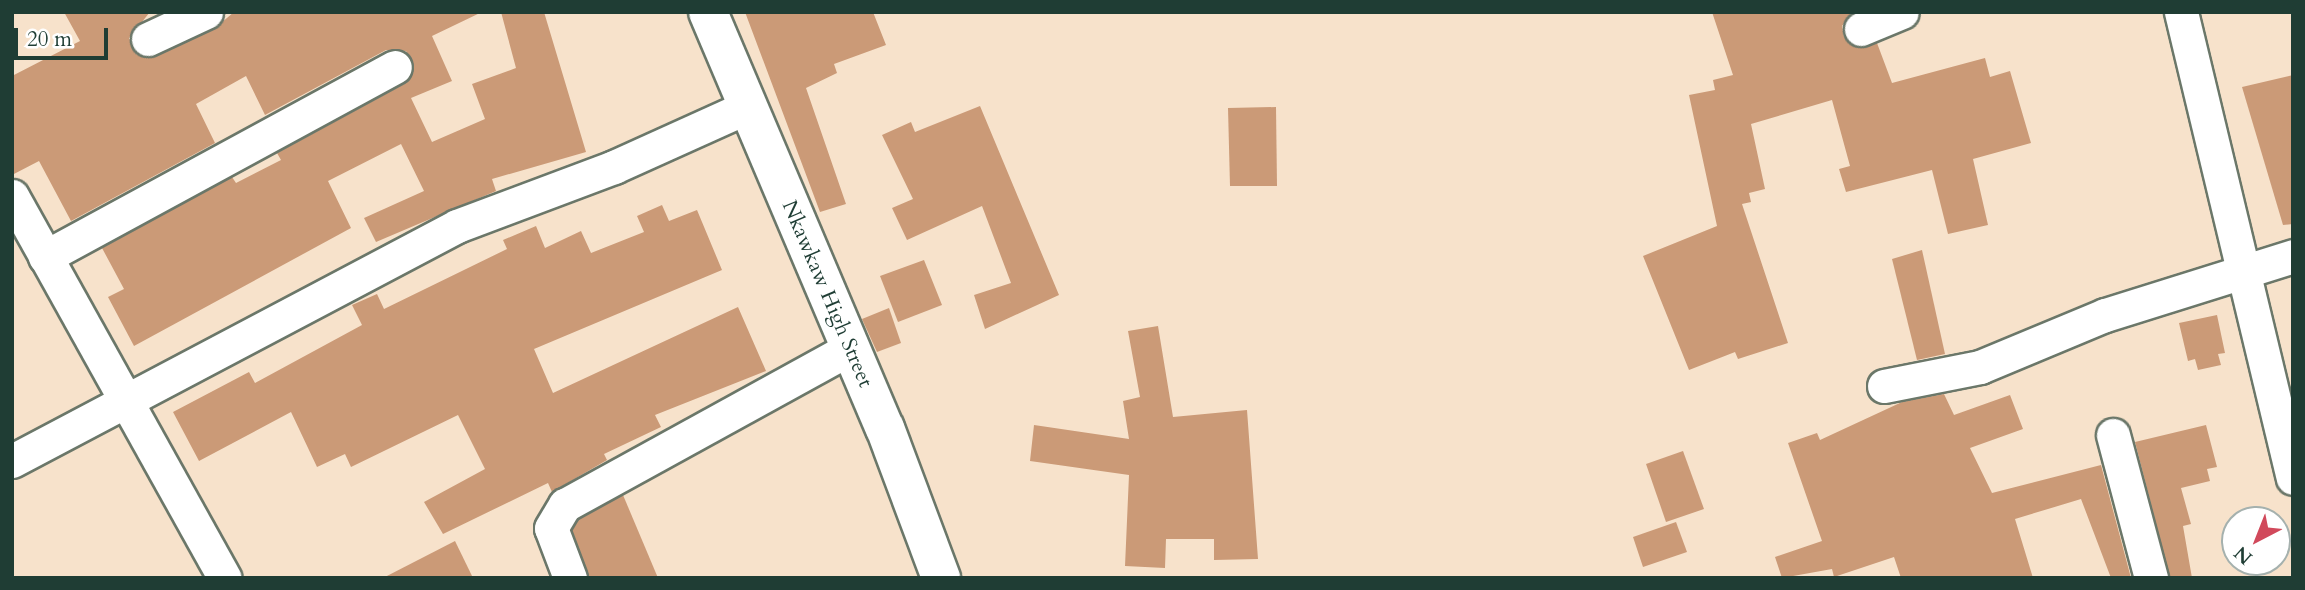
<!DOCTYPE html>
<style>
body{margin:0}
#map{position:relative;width:2305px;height:590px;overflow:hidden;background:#f7e2cb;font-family:Cardo,serif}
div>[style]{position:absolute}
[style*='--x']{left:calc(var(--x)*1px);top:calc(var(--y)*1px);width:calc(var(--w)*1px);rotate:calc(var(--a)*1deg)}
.building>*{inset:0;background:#cb9a77}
.roads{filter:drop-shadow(2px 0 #6b7769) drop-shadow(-2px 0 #6b7769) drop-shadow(0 2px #6b7769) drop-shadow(0 -2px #6b7769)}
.street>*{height:33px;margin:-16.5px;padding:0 16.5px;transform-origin:16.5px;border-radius:16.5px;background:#fff}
.secondary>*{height:38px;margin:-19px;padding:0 19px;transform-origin:19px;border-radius:19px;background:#fff}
span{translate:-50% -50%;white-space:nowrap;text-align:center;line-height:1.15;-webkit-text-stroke:7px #fff;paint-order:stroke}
.street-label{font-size:21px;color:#1f3d34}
.frame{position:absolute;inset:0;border:14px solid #1f3d34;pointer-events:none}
.north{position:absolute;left:2221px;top:506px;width:70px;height:70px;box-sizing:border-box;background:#fff;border:2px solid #a5b1ae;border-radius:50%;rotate:222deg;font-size:19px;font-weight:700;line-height:28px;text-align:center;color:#1f3d34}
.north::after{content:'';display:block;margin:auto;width:24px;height:32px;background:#d1495b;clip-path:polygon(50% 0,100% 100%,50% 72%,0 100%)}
.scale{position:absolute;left:14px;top:28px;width:94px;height:32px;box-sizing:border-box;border:4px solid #1f3d34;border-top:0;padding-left:9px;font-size:21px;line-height:24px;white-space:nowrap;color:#1f3d34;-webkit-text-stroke:5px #fff;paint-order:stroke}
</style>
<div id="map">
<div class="building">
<div style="clip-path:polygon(64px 12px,150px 12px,129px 38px,136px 54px,147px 58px,214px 29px,234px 12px,482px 12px,432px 36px,452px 81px,411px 98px,432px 142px,485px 119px,472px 84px,516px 68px,501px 12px,544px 12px,586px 152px,492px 179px,496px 191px,376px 242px,364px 218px,424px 191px,401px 144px,328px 181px,351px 228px,134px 346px,108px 297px,124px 289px,102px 248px,232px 177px,236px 183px,281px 160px,277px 153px,404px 84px,414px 67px,406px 51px,386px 50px,265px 115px,246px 76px,196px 104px,215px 143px,71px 221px,39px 161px,12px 175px,12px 76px,80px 41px)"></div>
<div style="clip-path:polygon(745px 12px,873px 12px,886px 45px,834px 64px,837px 73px,806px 88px,846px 204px,820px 212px)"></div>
<div style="clip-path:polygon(1712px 12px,1852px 12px,1842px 26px,1844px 37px,1858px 48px,1877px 43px,1892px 83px,1985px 58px,1990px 77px,2010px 71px,2031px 143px,1973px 159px,1988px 225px,1948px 234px,1932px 170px,1846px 192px,1839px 169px,1850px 166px,1832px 100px,1751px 124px,1765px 189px,1749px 193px,1751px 202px,1742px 204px,1788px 343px,1738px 359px,1735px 352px,1689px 370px,1643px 256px,1717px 226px,1689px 95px,1715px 90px,1713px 80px,1733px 75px)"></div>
<div style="clip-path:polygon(2293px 75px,2293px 224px,2283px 225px,2242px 87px)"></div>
<div style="clip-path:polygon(980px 106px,1059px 295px,985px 329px,974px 295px,1011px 283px,982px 206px,907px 240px,892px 208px,913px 199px,882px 135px,911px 122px,915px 132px)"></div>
<div style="clip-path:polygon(1276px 107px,1277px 186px,1230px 186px,1228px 108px)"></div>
<div style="clip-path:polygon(662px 205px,669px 221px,697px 210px,722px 270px,534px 349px,553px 393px,738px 307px,766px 371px,655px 415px,661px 427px,604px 454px,607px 460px,552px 492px,548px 483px,443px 534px,424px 502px,485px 469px,458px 415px,351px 467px,345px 454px,317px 467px,291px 412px,199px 461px,173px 412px,249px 372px,255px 383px,362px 325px,352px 305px,377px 294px,384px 309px,507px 249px,503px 240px,536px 226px,545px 248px,581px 231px,591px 253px,644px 232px,637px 216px)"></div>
<div style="clip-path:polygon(1922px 250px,1945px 354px,1917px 360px,1892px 259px)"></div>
<div style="clip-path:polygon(924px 260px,942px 305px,898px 322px,880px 276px)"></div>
<div style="clip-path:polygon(889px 308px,901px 343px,877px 352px,862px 319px)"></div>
<div style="clip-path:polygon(2217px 315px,2225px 353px,2218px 354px,2221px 365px,2198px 370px,2195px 359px,2188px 361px,2179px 323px)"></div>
<div style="clip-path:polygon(1158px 326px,1173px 417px,1247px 410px,1258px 559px,1214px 560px,1214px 539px,1166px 539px,1165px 568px,1125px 566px,1129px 475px,1030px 461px,1034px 425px,1129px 439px,1123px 401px,1140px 397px,1128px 331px)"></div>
<div style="clip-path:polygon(1944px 394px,1954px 415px,2010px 395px,2023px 429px,1970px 448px,1992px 493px,2101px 465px,2131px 578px,2111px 578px,2081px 499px,2015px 519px,2033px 578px,1901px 578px,1894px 557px,1834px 577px,1832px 569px,1782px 578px,1775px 557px,1822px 541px,1788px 443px,1817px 433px,1820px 440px,1902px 402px)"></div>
<div style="clip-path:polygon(2206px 425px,2217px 467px,2207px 469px,2210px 481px,2181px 488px,2191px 524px,2183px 526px,2192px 578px,2170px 578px,2135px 442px)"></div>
<div style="clip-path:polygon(1683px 451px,1704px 509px,1666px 522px,1646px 464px)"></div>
<div style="clip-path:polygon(623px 495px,658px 578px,589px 577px,572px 530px,579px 519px)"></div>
<div style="clip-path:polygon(1676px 522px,1687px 552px,1643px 567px,1633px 537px)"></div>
<div style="clip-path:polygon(455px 541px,473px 578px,383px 578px)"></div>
</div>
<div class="roads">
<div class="street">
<div style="--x:2181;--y:12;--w:479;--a:76.5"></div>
<div style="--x:1861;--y:29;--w:44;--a:-22.5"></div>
<div style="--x:148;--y:39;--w:64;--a:-25"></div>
<div style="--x:12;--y:196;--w:437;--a:60.9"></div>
<div style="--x:45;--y:257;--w:398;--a:-28.5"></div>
<div style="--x:1884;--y:386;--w:98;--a:-11.2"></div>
<div style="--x:1980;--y:367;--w:135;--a:-22.6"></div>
<div style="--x:2105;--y:315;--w:197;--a:-17.4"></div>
<div style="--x:2113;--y:435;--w:148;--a:75.1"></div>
<div style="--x:12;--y:461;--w:503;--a:-27.84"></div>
<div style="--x:457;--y:226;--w:168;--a:-20.6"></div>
<div style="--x:614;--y:167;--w:146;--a:-24.3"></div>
<div style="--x:570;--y:578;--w:53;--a:-110.8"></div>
<div style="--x:551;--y:528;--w:27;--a:-59"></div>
<div style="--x:565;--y:505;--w:324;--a:-28.8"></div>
</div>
<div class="secondary">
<div style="--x:708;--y:12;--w:452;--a:67"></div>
<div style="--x:885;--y:428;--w:160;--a:69.5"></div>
</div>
</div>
<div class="street-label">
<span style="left:827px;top:294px;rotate:67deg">Nkawkaw High Street</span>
</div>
<div class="frame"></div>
<div class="north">N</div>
<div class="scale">20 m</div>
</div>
